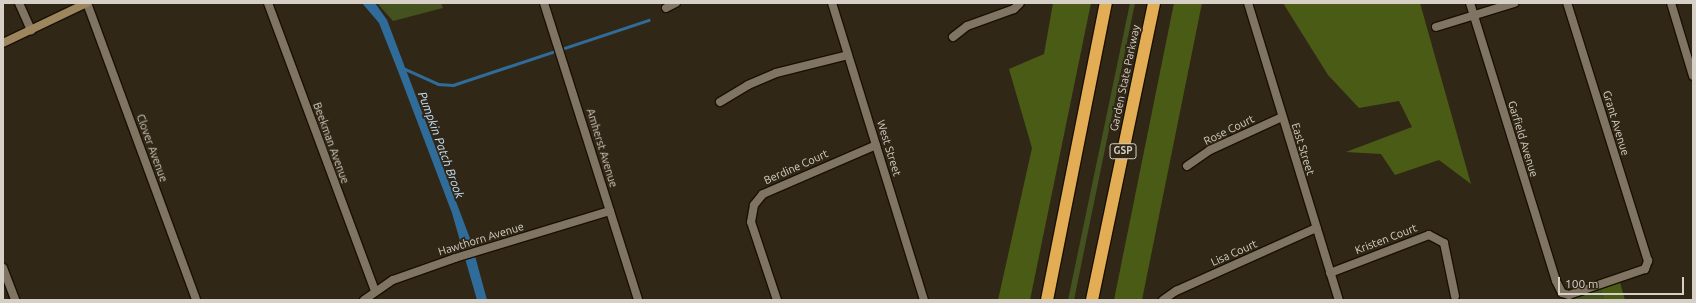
<!DOCTYPE html>
<style>
body{margin:0}
#map{position:relative;width:1696px;height:303px;overflow:hidden;background:#312717;font-family:Ubuntu,sans-serif}
div>[style]{position:absolute}
[style*='--x']{left:calc(var(--x)*1px);top:calc(var(--y)*1px);width:calc(var(--w)*1px);rotate:calc(var(--a)*1deg)}
.green>*{inset:0;background:#44521f}
.forest>*{inset:0;background:#4a5b15}
.water>*{inset:0;background:#2f6c99}
.stream>*{height:2.5px;margin:-1.25px;padding:0 1.25px;transform-origin:1.25px;border-radius:1.25px;background:#2f6c99}
.roads{filter:drop-shadow(1px 0 #191003) drop-shadow(-1px 0 #191003) drop-shadow(0 1px #191003) drop-shadow(0 -1px #191003)}
.street>*{height:8px;margin:-4px;padding:0 4px;transform-origin:4px;border-radius:4px;background:#807462}
.secondary>*{height:8px;margin:-4px;padding:0 4px;transform-origin:4px;border-radius:4px;background:#9d855e}
.highway>*{height:12px;margin:-6px;padding:0 6px;transform-origin:6px;border-radius:6px;background:#e2ad55}
span{translate:-50% -50%;white-space:nowrap;text-align:center;line-height:1.15;-webkit-text-stroke:3.5px #312717;paint-order:stroke}
.shield-label span{padding:1px 3px;background:#312717;border:1px solid;border-radius:3px;-webkit-text-stroke-width:0}
.shield-label{font-size:10px;color:#d7d0c7;font-weight:700}
.street-label{font-size:11px;color:#d7d0c7}
.water-label{font-size:12px;color:#c4e4ff;font-style:italic}
.frame{position:absolute;inset:0;border:4px solid #d7d0c7;pointer-events:none}
.scale{position:absolute;left:1558px;top:277px;width:126px;height:18px;box-sizing:border-box;border:2px solid #d7d0c7;border-top:0;padding-left:5px;font-size:12px;line-height:14px;white-space:nowrap;color:#d7d0c7;-webkit-text-stroke:3px #312717;paint-order:stroke}
</style>
<div id="map">
<div class="green">
<div style="clip-path:polygon(377px 3px,441px 3px,443px 8px,393px 21px)"></div>
<div style="clip-path:polygon(1130px 3px,1135px 3px,1074px 300px,1068px 300px)"></div>
<div style="clip-path:polygon(1599px 285px,1604px 300px,1565px 300px)"></div>
</div>
<div class="forest">
<div style="clip-path:polygon(1053px 3px,1091px 3px,1030px 300px,998px 300px,1032px 148px,1009px 69px,1044px 54px)"></div>
<div style="clip-path:polygon(1174px 3px,1202px 3px,1142px 300px,1114px 300px)"></div>
<div style="clip-path:polygon(1283px 3px,1420px 3px,1471px 184px,1439px 160px,1395px 175px,1381px 154px,1346px 152px,1412px 127px,1399px 101px,1359px 108px,1328px 75px)"></div>
<div style="clip-path:polygon(1619px 279px,1625px 300px,1604px 300px,1599px 285px)"></div>
</div>
<div class="water">
<div style="clip-path:polygon(362px 3px,375px 3px,387px 20px,471px 241px,487px 300px,477px 300px,452px 213px,398px 71px,379px 23px)"></div>
</div>
<div class="stream">
<div style="--x:405;--y:69;--w:36;--a:24"></div>
<div style="--x:438;--y:84;--w:15;--a:4"></div>
<div style="--x:453;--y:85;--w:206;--a:-18.4"></div>
</div>
<div class="roads">
<div class="street">
<div style="--x:19;--y:3;--w:30;--a:66"></div>
<div style="--x:87;--y:3;--w:316;--a:69.8"></div>
<div style="--x:268;--y:3;--w:306;--a:69.6"></div>
<div style="--x:544;--y:3;--w:312;--a:72.4"></div>
<div style="--x:832;--y:3;--w:311;--a:72.8"></div>
<div style="--x:1248;--y:3;--w:311;--a:73"></div>
<div style="--x:1470;--y:3;--w:291;--a:72.8"></div>
<div style="--x:1556;--y:281;--w:13;--a:63"></div>
<div style="--x:1562;--y:293;--w:7;--a:16"></div>
<div style="--x:1569;--y:295;--w:80;--a:-18.9"></div>
<div style="--x:1645;--y:269;--w:9;--a:-69"></div>
<div style="--x:1648;--y:261;--w:270;--a:-107.4"></div>
<div style="--x:1671;--y:3;--w:76;--a:73.2"></div>
<div style="--x:666;--y:8;--w:11;--a:-27"></div>
<div style="--x:1436;--y:27;--w:82;--a:-17.1"></div>
<div style="--x:953;--y:37;--w:18;--a:-38"></div>
<div style="--x:967;--y:26;--w:50;--a:-19.9"></div>
<div style="--x:1014;--y:9;--w:8;--a:-45"></div>
<div style="--x:720;--y:102;--w:33;--a:-31"></div>
<div style="--x:748;--y:85;--w:30;--a:-23"></div>
<div style="--x:776;--y:73;--w:74;--a:-14"></div>
<div style="--x:1187;--y:166;--w:28;--a:-35"></div>
<div style="--x:1210;--y:150;--w:79;--a:-24.6"></div>
<div style="--x:3;--y:268;--w:34;--a:69"></div>
<div style="--x:1330;--y:273;--w:106;--a:-21"></div>
<div style="--x:1429;--y:235;--w:17;--a:28"></div>
<div style="--x:1444;--y:243;--w:54;--a:78.3"></div>
<div style="--x:364;--y:300;--w:35;--a:-35"></div>
<div style="--x:393;--y:280;--w:66;--a:-19.5"></div>
<div style="--x:455;--y:258;--w:162;--a:-16.9"></div>
<div style="--x:777;--y:300;--w:82;--a:-108.4"></div>
<div style="--x:751;--y:222;--w:17;--a:-80"></div>
<div style="--x:754;--y:205;--w:14;--a:-51"></div>
<div style="--x:763;--y:194;--w:123;--a:-23.4"></div>
<div style="--x:1163;--y:300;--w:16;--a:-35"></div>
<div style="--x:1176;--y:291;--w:154;--a:-24.2"></div>
</div>
<div class="secondary">
<div style="--x:3;--y:43;--w:93;--a:-25.5"></div>
</div>
<div class="highway">
<div style="--x:1047;--y:300;--w:303;--a:-78.8"></div>
<div style="--x:1092;--y:300;--w:303;--a:-78.2"></div>
</div>
</div>
<div class="shield-label">
<span style="left:1123px;top:151px">GSP</span>
</div>
<div class="street-label">
<span style="left:1125px;top:78px;rotate:-78deg">Garden State Parkway</span>
<span style="left:1616px;top:123px;rotate:73deg">Grant Avenue</span>
<span style="left:1229px;top:130px;rotate:-26deg">Rose Court</span>
<span style="left:1523px;top:139px;rotate:73deg">Garfield Avenue</span>
<span style="left:331px;top:143px;rotate:70deg">Beekman Avenue</span>
<span style="left:152px;top:148px;rotate:70deg">Clover Avenue</span>
<span style="left:602px;top:148px;rotate:73deg">Amherst Avenue</span>
<span style="left:889px;top:148px;rotate:73deg">West Street</span>
<span style="left:1303px;top:149px;rotate:73deg">East Street</span>
<span style="left:796px;top:167px;rotate:-24deg">Berdine Court</span>
<span style="left:481px;top:239px;rotate:-17deg">Hawthorn Avenue</span>
<span style="left:1386px;top:239px;rotate:-21deg">Kristen Court</span>
<span style="left:1234px;top:253px;rotate:-24deg">Lisa Court</span>
</div>
<div class="water-label">
<span style="left:441px;top:145px;rotate:70deg">Pumpkin Patch Brook</span>
</div>
<div class="frame"></div>
<div class="scale">100 m</div>
</div>
